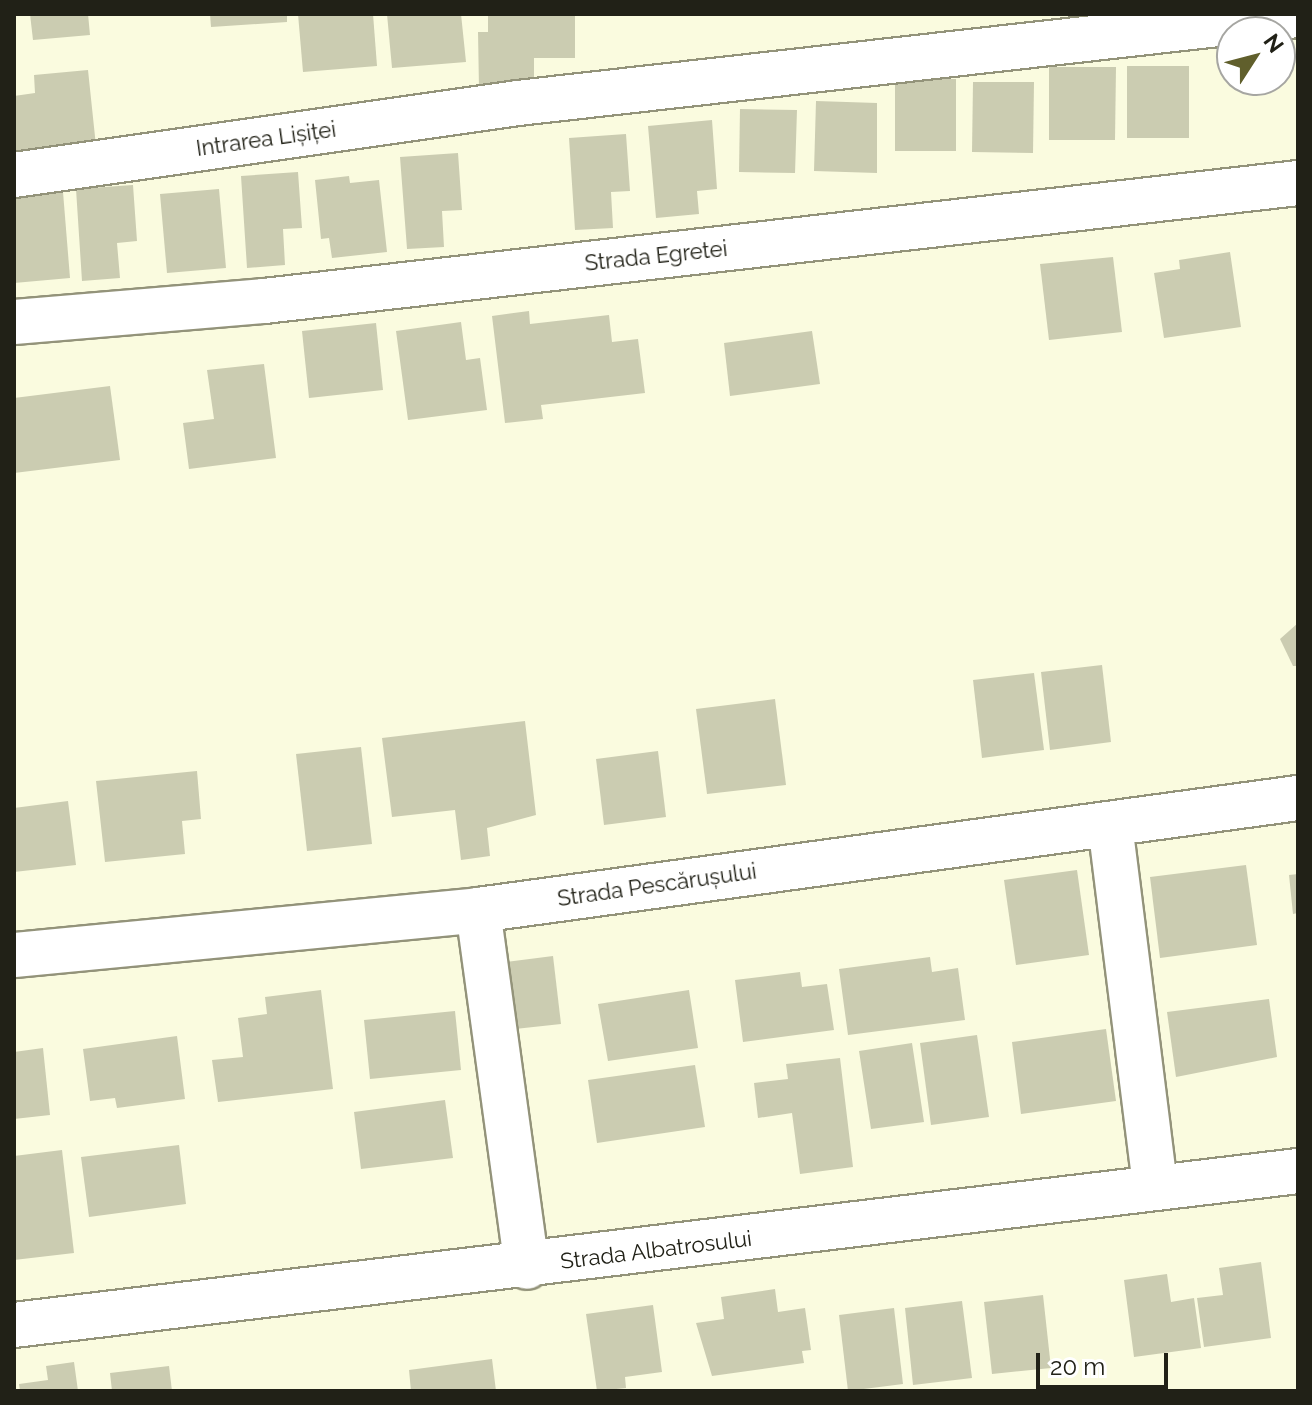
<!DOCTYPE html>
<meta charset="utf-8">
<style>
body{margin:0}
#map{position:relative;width:1312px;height:1405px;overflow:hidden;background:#fafbdf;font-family:Raleway,sans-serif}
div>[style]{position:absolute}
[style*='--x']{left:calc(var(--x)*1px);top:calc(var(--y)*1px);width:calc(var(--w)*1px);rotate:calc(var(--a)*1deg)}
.building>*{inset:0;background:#cbccb1}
.roads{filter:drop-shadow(2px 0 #93937a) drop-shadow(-2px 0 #93937a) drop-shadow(0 2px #93937a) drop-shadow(0 -2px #93937a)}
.minor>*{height:44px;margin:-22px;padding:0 22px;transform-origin:22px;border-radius:22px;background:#fff}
span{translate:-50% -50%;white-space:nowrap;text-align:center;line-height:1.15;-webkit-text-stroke:6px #fff;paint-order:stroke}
.street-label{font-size:22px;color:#212117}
.frame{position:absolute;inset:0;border:16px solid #212117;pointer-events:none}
.north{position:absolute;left:1216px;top:16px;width:80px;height:80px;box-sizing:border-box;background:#fff;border:2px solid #a6a6a2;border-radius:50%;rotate:54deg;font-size:22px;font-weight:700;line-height:32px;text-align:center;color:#212117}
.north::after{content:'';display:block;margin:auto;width:28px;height:36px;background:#605f2c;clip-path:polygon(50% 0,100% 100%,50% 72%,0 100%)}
.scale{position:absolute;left:1036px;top:1353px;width:132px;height:36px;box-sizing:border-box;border:4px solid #212117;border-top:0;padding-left:10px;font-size:24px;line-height:28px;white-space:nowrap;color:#212117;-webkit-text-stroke:6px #fff;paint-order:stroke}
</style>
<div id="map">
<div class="building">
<div style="clip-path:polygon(30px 14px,88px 14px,90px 35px,33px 40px)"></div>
<div style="clip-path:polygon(210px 14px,287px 14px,287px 22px,211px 27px)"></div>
<div style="clip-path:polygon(298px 14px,373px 14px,377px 66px,303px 72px)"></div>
<div style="clip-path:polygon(387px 14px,461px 14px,466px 62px,392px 68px)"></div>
<div style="clip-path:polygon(488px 14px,575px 14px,575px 58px,534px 58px,534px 89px,479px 89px,478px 32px,488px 32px)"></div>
<div style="clip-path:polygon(1127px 66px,1189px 66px,1189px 138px,1127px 138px)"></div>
<div style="clip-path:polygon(1049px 67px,1116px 67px,1115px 140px,1049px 140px)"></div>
<div style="clip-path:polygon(88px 70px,96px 146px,14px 153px,14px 96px,35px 93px,34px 75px)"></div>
<div style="clip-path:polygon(895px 79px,956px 79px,956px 151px,895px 151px)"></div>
<div style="clip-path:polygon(973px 82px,1034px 82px,1033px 153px,972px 152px)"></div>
<div style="clip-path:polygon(816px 101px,877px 103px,877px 173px,814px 171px)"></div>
<div style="clip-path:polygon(740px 109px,797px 110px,795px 173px,739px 172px)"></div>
<div style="clip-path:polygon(712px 120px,717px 189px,697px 191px,699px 214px,656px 218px,648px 126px)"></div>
<div style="clip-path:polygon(626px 134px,630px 191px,611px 192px,613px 228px,575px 230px,569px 138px)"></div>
<div style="clip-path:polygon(458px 153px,462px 210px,442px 211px,444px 247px,407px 249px,400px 157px)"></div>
<div style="clip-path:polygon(298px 172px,302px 228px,283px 229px,285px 265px,247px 268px,241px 176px)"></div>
<div style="clip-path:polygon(349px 176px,350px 183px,379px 180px,387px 252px,332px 258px,329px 238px,321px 239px,315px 180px)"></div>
<div style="clip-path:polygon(133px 185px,137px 241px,117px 243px,120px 278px,82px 281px,76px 189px)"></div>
<div style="clip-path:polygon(219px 189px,226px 268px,167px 273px,160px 194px)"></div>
<div style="clip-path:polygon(63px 192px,70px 278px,14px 283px,14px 197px)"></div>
<div style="clip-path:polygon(1230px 252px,1241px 327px,1164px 338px,1154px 273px,1180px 269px,1179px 260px)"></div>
<div style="clip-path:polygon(1113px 257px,1122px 332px,1049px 340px,1040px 264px)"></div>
<div style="clip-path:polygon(529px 311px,530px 324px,609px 315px,612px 342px,638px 339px,645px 393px,541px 405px,543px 419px,505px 423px,492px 316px)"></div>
<div style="clip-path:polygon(461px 322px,466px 360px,480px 358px,487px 410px,408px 420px,396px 331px)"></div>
<div style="clip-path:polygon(376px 323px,383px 390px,309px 398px,302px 331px)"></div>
<div style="clip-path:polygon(812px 331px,820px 384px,730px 396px,724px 343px)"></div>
<div style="clip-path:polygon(264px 364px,276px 458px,189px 469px,183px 423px,214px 419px,207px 370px)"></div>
<div style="clip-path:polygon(110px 386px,120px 460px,14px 473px,14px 398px)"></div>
<div style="clip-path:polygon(1298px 623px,1298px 666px,1293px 666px,1280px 639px)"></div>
<div style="clip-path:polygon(1102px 665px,1111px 742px,1050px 750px,1041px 672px)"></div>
<div style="clip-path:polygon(1034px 673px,1044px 750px,982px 758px,973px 680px)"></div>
<div style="clip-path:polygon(775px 699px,786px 785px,707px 794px,696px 709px)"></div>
<div style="clip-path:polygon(525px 721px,536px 815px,487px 828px,490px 856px,461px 860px,455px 810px,392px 817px,382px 738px)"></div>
<div style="clip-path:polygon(361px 747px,372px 844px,307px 851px,296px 754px)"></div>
<div style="clip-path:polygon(658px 751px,666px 817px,604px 825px,596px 759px)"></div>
<div style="clip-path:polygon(197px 771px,201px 819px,182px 821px,185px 854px,105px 862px,96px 781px)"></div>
<div style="clip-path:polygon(68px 801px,76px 865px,14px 872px,14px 808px)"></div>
<div style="clip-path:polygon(1246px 865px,1257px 945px,1160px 958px,1150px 877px)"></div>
<div style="clip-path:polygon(1077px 870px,1089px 955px,1016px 965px,1004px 880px)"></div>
<div style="clip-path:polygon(1298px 874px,1298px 913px,1293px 914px,1289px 875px)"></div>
<div style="clip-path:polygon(553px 956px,561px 1024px,515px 1029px,506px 962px)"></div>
<div style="clip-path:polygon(930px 957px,932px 972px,958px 968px,965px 1020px,848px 1035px,839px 969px)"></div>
<div style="clip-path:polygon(800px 972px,802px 987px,827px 984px,834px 1030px,743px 1042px,735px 980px)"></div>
<div style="clip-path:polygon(321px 990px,333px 1089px,218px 1102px,212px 1060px,243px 1057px,238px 1018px,267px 1014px,265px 997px)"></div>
<div style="clip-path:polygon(689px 990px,698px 1048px,608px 1061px,598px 1004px)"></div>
<div style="clip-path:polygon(1269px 999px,1277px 1057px,1176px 1077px,1167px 1012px)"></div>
<div style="clip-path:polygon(455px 1011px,461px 1070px,370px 1079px,364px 1020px)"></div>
<div style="clip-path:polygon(1106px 1029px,1116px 1101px,1021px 1114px,1012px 1042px)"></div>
<div style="clip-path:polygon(977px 1035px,989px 1117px,931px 1125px,920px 1043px)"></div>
<div style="clip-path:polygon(177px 1036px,185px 1099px,117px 1108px,115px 1098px,90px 1101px,83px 1049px)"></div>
<div style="clip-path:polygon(912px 1043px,924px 1122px,871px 1129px,859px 1051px)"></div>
<div style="clip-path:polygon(43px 1048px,50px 1115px,14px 1119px,14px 1052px)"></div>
<div style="clip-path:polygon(840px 1058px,853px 1167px,800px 1174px,792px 1113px,758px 1118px,754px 1083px,788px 1079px,786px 1064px)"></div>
<div style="clip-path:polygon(695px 1065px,705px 1127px,597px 1143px,588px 1080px)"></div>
<div style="clip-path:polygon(445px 1100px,453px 1158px,361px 1169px,354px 1112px)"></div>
<div style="clip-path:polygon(179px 1145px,186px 1204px,89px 1217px,81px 1157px)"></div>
<div style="clip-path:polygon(62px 1150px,74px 1253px,14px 1260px,14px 1156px)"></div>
<div style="clip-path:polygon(1261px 1262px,1271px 1338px,1204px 1347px,1197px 1298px,1223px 1295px,1219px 1268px)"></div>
<div style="clip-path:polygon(1167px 1274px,1171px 1302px,1194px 1298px,1201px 1348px,1134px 1357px,1124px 1280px)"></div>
<div style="clip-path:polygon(775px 1289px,778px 1312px,805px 1308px,811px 1350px,802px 1351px,804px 1363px,712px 1376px,696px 1323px,724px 1319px,721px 1297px)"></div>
<div style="clip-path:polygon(1043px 1295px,1051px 1368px,992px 1374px,984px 1302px)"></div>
<div style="clip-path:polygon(962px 1301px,972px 1378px,913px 1385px,905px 1308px)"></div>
<div style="clip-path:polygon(653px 1305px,662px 1372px,625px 1377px,626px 1388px,597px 1391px,586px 1314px)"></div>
<div style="clip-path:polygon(894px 1308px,903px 1384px,848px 1391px,839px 1315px)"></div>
<div style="clip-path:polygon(492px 1359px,496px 1391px,411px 1391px,409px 1370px)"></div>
<div style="clip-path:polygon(74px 1362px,78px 1391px,20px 1391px,19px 1384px,48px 1380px,46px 1366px)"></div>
<div style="clip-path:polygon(169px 1366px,172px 1391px,112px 1391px,110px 1373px)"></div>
</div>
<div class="roads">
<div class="minor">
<div style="--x:14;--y:175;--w:509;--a:-8.13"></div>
<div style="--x:518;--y:103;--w:785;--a:-6.44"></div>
<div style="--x:14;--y:322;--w:251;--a:-4.8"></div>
<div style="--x:264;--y:301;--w:1041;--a:-6.51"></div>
<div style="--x:1110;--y:824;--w:366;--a:82.9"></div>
<div style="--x:478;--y:910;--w:360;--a:82.2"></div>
<div style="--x:14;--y:955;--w:466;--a:-5.5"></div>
<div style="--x:478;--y:910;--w:828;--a:-7.78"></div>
<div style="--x:14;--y:1325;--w:1293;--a:-6.84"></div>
</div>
</div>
<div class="street-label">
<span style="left:266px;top:139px;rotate:-8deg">Intrarea Lișiței</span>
<span style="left:656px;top:256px;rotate:-6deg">Strada Egretei</span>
<span style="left:657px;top:885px;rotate:-8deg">Strada Pescărușului</span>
<span style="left:656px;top:1250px;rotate:-7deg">Strada Albatrosului</span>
</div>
<div class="frame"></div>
<div class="north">N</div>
<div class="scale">20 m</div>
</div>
